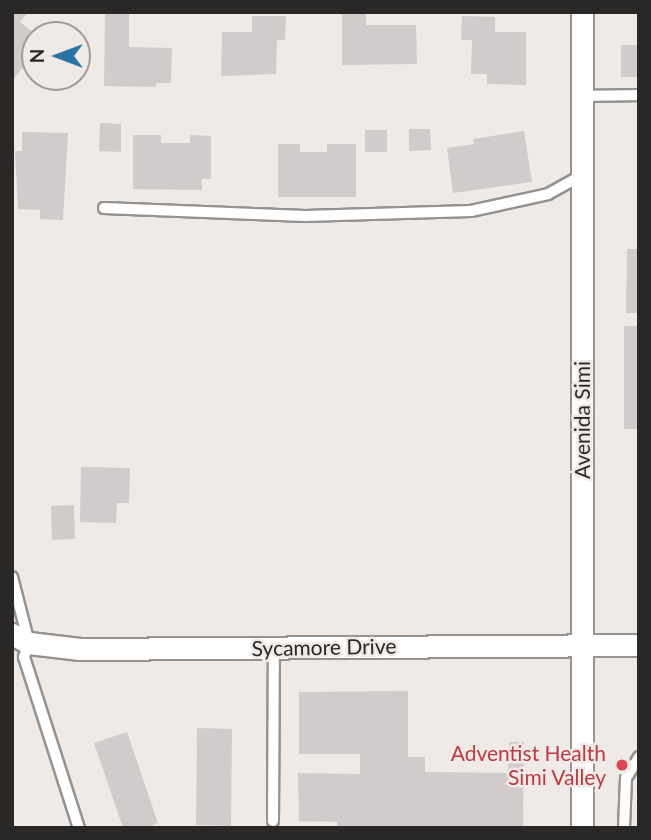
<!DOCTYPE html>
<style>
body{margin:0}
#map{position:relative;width:651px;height:840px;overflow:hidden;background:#efeae6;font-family:Lato,sans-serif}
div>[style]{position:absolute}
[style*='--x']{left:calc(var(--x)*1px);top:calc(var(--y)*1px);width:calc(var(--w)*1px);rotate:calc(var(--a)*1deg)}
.building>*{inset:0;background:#d1cbcc}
.roads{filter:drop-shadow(2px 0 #96928f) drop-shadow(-2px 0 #96928f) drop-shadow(0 2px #96928f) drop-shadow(0 -2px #96928f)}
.service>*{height:10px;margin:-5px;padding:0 5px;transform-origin:5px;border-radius:5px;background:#fff}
.minor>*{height:21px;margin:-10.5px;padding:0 10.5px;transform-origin:10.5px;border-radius:10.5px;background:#fff}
.dots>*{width:19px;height:19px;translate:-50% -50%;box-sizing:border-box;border:4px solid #efeae6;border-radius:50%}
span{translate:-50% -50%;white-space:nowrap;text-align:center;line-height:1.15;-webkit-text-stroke:5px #efeae6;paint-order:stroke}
.street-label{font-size:21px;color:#2a2827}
.health-label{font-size:21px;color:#be3a42}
.right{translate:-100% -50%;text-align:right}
.frame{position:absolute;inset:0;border:14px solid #2a2827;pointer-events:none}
.north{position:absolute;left:21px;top:21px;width:70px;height:70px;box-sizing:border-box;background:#efeae6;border:2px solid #a09c9a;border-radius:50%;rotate:270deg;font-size:19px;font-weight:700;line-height:28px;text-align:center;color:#2a2827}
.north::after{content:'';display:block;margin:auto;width:24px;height:32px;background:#2973a7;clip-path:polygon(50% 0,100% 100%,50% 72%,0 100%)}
</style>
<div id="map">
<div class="building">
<div style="clip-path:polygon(12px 12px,28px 12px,20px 22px,35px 34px,35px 52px,12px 81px)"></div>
<div style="clip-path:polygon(342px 12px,366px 12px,366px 25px,416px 25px,417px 64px,342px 65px)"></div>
<div style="clip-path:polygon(105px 14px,129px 14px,129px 47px,172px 48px,171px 83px,156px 83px,156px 87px,104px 86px)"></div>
<div style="clip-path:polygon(252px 16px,286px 16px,285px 40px,277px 40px,276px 74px,221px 76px,222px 32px,252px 32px)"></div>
<div style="clip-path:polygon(462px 16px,495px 17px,495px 32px,526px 32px,526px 85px,487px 84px,487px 74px,471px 74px,472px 40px,461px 40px)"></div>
<div style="clip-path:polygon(621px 45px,639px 45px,639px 77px,621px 77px)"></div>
<div style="clip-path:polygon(100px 123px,121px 124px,121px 152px,99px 151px)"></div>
<div style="clip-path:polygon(409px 129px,430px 129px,431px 150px,409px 151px)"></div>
<div style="clip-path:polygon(365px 130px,387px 130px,387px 152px,365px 152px)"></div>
<div style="clip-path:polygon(524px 131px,532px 182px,453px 193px,447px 148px,474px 144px,473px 139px)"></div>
<div style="clip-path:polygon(22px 132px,68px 133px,63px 220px,40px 219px,40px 210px,18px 209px,15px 151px,22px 151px)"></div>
<div style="clip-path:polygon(133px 135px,161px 135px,161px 143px,190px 143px,190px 135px,211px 136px,211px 179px,202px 179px,202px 190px,133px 189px)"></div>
<div style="clip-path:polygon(278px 144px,300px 144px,300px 152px,327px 152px,327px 144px,356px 144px,356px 197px,278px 197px)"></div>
<div style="clip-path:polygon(627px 249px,639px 249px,639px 313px,626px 313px)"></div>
<div style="clip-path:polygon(624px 326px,639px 326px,639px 429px,624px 429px)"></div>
<div style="clip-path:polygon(81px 467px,130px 468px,129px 503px,117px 503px,116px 523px,80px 522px)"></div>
<div style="clip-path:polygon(74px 505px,75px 539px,52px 540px,51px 506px)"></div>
<div style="clip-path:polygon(408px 691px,408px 757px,425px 757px,425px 772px,508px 773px,509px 742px,524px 742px,523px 828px,337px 828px,337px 822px,299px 821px,298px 773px,360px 774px,360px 754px,299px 754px,299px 692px)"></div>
<div style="clip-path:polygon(197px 728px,232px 729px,231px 826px,196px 825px)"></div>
<div style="clip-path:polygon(127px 732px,158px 823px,146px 828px,123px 828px,94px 743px)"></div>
</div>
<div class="roads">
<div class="service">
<div style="--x:582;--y:96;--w:57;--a:-1"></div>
<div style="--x:104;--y:208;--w:201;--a:2.3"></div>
<div style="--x:305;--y:216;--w:166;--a:-1.7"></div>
<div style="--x:471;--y:211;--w:79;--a:-12.4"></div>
<div style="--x:548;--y:194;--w:39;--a:-29"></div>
<div style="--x:12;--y:577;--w:68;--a:75.6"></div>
<div style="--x:29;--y:643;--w:15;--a:110"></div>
<div style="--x:24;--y:657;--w:180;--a:72.2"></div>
<div style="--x:273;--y:821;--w:173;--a:-89.7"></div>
<div style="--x:624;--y:828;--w:50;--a:-87.7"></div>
<div style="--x:626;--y:778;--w:25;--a:-58"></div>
</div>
<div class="minor">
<div style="--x:12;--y:634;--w:19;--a:28"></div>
<div style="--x:29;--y:643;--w:51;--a:6.7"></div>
<div style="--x:80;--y:649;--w:559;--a:-0.41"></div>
<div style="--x:582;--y:828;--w:816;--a:-90"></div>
</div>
</div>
<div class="dots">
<div style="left:622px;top:765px;background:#e0444e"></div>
</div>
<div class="street-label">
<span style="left:582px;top:420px;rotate:-90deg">Avenida Simi</span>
<span style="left:324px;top:647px;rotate:-1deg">Sycamore Drive</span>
</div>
<div class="health-label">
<span class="right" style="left:606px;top:765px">Adventist Health<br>Simi Valley</span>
</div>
<div class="frame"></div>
<div class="north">N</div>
</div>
